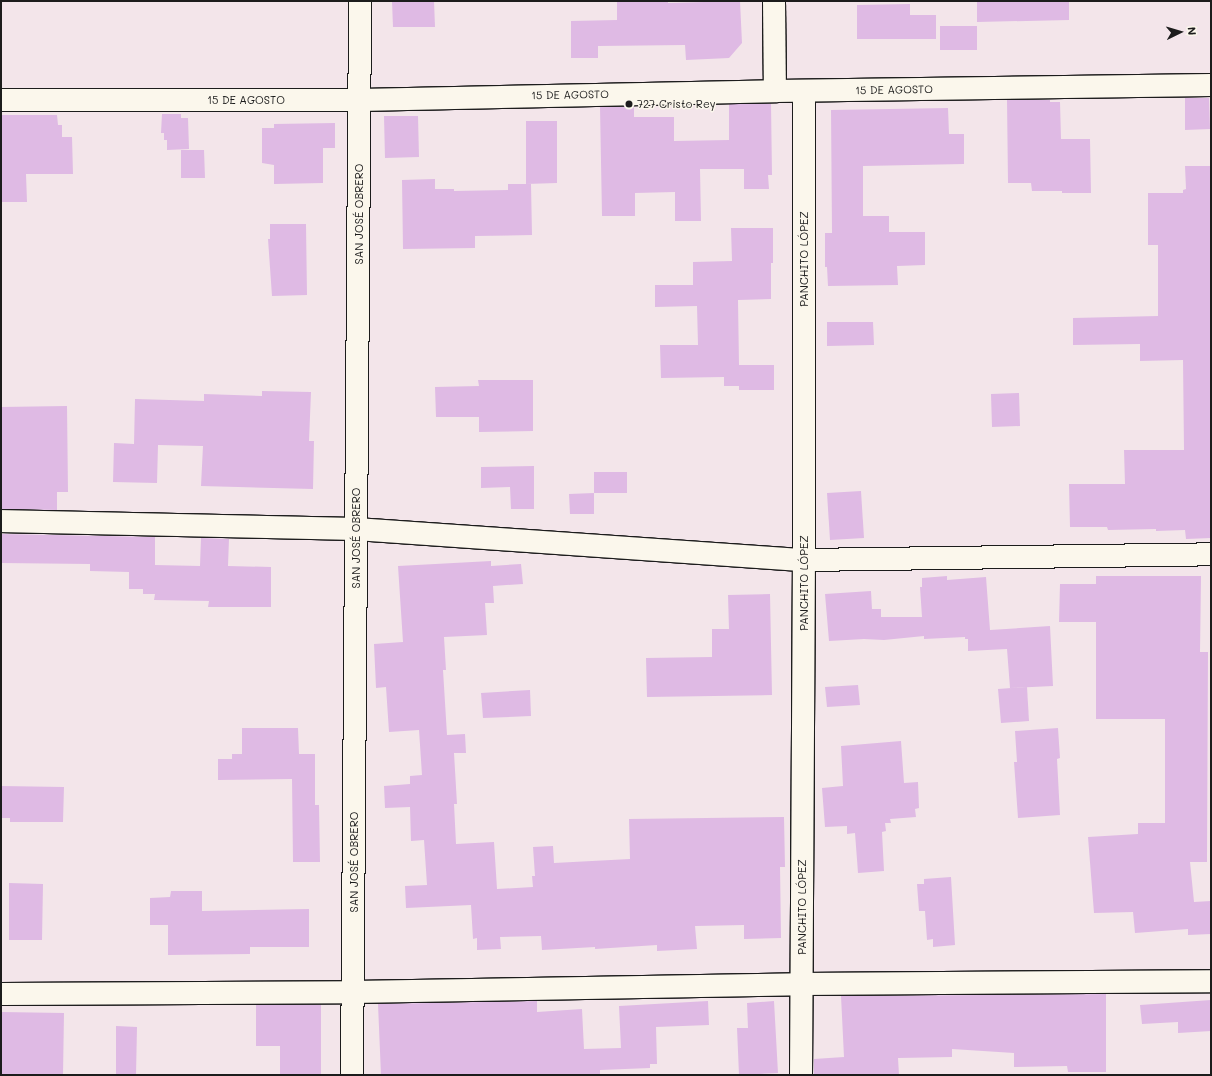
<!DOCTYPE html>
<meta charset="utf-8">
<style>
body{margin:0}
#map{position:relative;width:1212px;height:1076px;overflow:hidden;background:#f3e5ea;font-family:Mali,sans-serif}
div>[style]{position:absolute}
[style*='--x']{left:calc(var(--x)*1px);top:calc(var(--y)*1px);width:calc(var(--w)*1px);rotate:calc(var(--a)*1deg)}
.building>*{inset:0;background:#dfbae4}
.roads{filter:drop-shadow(1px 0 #1c1c1c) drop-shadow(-1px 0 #1c1c1c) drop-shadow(0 1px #1c1c1c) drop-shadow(0 -1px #1c1c1c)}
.street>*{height:22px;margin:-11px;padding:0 11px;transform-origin:11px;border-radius:11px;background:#fbf7ec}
.dots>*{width:11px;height:11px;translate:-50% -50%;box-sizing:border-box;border:2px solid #fbf7ec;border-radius:50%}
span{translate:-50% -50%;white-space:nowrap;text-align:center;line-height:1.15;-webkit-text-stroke:3px #fbf7ec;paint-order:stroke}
.street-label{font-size:11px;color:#1c1c1c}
.poi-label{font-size:11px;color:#1c1c1c}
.left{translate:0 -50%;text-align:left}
.frame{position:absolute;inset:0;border:2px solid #1c1c1c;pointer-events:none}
.north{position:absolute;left:1160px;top:12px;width:40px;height:40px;-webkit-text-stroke:3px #fbf7ec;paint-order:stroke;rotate:85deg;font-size:11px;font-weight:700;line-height:16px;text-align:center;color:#1c1c1c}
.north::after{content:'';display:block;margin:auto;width:14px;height:18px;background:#1c1c1c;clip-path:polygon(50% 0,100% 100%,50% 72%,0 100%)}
</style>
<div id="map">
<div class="building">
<div style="clip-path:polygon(392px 1px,434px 1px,435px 27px,393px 27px)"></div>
<div style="clip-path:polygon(617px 1px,668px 1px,668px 3px,740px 1px,742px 43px,729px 58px,686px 60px,685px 45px,598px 46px,598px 58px,571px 58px,571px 21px,617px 20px)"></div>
<div style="clip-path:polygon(977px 1px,1069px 1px,1069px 20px,977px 22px)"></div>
<div style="clip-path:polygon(910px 4px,910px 15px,936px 15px,936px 39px,857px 39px,857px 5px)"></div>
<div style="clip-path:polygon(940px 26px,977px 26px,977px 50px,940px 50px)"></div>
<div style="clip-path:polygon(1185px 98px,1209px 98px,1210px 129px,1185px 130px)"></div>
<div style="clip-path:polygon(1007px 100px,1050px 100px,1050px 102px,1060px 102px,1061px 139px,1090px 139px,1091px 193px,1062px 193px,1062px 191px,1032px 191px,1031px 183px,1008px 183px)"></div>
<div style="clip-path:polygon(729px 104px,771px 104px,772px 175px,768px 175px,769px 189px,744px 189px,744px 169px,700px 169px,701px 221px,675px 221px,675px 192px,635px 193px,635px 216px,602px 216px,600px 107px,634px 107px,634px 117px,674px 117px,674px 141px,729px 140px)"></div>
<div style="clip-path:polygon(948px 108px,949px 134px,964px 134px,964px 164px,863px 166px,863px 216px,889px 216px,889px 232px,925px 232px,925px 265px,897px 266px,898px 285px,828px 286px,827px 267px,825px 267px,825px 233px,832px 233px,831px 110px)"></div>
<div style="clip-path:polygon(162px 114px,181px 114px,181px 118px,188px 118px,189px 149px,167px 150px,167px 140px,164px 140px,164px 133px,161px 133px)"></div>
<div style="clip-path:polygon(1px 115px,57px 115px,58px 125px,62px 125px,62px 137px,72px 137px,73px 174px,26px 174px,27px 202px,1px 202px)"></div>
<div style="clip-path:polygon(384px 116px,418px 116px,419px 157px,385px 158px)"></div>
<div style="clip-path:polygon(526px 121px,557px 121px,557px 183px,526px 184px)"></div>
<div style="clip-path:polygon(335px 123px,335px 148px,323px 148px,323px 183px,274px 184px,274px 165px,262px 163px,262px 128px,274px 128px,274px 124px)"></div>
<div style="clip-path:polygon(181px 150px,204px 150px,205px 178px,181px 178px)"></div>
<div style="clip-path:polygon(1185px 166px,1211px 166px,1211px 538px,1186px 539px,1185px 530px,1156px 531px,1156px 529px,1108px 530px,1107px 527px,1070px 527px,1069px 484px,1125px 484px,1124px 450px,1184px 450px,1183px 360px,1140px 361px,1140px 344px,1073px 345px,1073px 318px,1158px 316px,1158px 245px,1148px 245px,1148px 193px,1183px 193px,1183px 190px,1186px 189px)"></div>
<div style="clip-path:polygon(435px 179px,435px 189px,454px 189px,454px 191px,508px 190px,508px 184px,531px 184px,532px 235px,475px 236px,475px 248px,403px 249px,402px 180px)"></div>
<div style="clip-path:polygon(270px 224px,306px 224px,307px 295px,272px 296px,268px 239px,270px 239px)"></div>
<div style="clip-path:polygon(731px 228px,773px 228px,773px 263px,771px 263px,771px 299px,738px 300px,739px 365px,774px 365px,774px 390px,739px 390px,739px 386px,724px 386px,724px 377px,661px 378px,660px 345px,698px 345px,697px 306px,655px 307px,655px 285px,693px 285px,693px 262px,732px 261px)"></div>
<div style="clip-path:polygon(827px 322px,873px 322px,874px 345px,827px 346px)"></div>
<div style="clip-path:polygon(478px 380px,533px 380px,533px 431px,479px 432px,479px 417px,436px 417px,435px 387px,479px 386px)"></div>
<div style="clip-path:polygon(262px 391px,311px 392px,309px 441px,314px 441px,313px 489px,201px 486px,203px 446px,158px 445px,157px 483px,113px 482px,114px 443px,134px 444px,135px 399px,204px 401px,204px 394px,262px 396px)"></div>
<div style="clip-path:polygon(1019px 393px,1020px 426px,992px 427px,991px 394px)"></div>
<div style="clip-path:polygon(67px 406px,68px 492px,57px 492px,57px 510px,1px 509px,1px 407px)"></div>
<div style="clip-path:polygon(534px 466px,534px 509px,511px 509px,510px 487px,481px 488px,481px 467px)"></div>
<div style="clip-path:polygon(594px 472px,627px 472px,627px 493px,594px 493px)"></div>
<div style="clip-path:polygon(861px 491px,864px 538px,830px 540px,827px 493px)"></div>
<div style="clip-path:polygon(594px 493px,594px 514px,570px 514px,569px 494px)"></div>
<div style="clip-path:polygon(1px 534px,155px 537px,155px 565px,200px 566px,201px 538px,229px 539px,228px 566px,271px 567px,271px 607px,208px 607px,209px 601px,154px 600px,155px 594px,143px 594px,143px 589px,129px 589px,129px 572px,90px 571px,90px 564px,1px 563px)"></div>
<div style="clip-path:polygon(491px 561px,491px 566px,521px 564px,523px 584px,493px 586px,494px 603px,485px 603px,487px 635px,444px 637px,446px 670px,443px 670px,447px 735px,465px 734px,466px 753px,454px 753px,457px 804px,454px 804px,456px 844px,494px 842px,497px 889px,533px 887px,532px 876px,535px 876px,533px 847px,553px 846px,554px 863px,630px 859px,629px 819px,784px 817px,785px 867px,780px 867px,781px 938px,744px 939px,744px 925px,695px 926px,697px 949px,657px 951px,657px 945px,595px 949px,595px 947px,542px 950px,541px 936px,500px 937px,501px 949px,477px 950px,477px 938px,473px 939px,471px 905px,406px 908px,405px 886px,427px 885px,424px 840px,411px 841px,410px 807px,385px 808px,384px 786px,410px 784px,410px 776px,422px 775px,419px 730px,389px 732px,386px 687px,376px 688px,374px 644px,403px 642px,398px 566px)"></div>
<div style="clip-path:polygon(947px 576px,947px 580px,986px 577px,990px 630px,1050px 626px,1053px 686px,1010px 688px,1007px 649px,968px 651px,968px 639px,965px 639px,965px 637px,924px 639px,924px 636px,884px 640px,864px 639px,829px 641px,825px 594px,871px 591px,872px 609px,881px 609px,881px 617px,922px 617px,920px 587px,922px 587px,922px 578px)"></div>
<div style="clip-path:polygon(1096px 576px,1201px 576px,1200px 652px,1208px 652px,1207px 862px,1190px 862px,1194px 902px,1211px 901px,1211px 934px,1188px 935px,1188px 929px,1135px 933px,1133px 912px,1094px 913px,1088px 837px,1138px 834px,1138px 823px,1165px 823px,1165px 719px,1096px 719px,1096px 622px,1059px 622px,1060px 584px,1096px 584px)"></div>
<div style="clip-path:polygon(770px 594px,772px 695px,647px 697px,646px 658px,712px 657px,712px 629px,729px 629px,728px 595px)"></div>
<div style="clip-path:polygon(858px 685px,860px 705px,827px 707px,825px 687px)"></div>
<div style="clip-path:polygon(1027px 687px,1029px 721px,1001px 723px,998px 689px)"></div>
<div style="clip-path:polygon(530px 690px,531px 716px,483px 718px,481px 693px)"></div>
<div style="clip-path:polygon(242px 728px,298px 728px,299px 754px,315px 754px,315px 805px,319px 805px,320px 862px,293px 862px,292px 779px,218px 780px,218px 759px,232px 759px,232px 754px,242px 754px)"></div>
<div style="clip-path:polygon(1058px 728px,1060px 758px,1057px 759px,1060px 815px,1018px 818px,1014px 762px,1017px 762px,1015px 731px)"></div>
<div style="clip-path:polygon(901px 741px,904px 783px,918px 782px,919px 808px,915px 809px,916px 817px,890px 819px,891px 823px,885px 823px,886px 831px,882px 832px,884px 871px,858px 873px,855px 833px,847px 834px,847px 826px,825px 827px,822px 788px,843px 786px,841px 746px)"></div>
<div style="clip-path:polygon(1px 786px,64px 787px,63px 822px,10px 822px,10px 818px,1px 818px)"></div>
<div style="clip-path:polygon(951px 877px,955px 945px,933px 947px,933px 939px,927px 940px,925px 911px,919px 911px,917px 884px,924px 884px,924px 879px)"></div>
<div style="clip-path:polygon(9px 883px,43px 884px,42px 940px,9px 940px)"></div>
<div style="clip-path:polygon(171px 891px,202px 891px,202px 911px,309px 909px,309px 947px,250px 947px,250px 954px,168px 955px,168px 925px,150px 925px,150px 898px,170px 897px)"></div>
<div style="clip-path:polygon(1106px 994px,1106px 1072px,1068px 1072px,1067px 1066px,1014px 1067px,1014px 1053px,952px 1049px,952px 1057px,898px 1058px,899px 1075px,814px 1075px,814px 1059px,844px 1057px,841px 996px)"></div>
<div style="clip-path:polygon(1211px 1000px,1211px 1031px,1178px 1033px,1178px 1022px,1142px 1024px,1140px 1005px)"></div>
<div style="clip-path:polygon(537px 1001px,537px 1012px,582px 1009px,584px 1049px,621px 1048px,619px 1006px,708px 1001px,709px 1025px,656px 1027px,657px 1064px,650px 1064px,650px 1068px,600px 1070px,600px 1075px,381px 1075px,378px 1004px)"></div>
<div style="clip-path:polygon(774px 1001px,778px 1073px,739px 1075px,737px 1028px,748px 1028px,747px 1003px)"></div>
<div style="clip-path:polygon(256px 1005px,321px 1005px,321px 1075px,280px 1075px,280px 1046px,256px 1046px)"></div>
<div style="clip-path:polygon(1px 1012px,64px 1013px,63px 1075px,1px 1075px)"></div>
<div style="clip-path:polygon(116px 1026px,137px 1027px,136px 1075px,116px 1075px)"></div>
</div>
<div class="roads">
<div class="street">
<div style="--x:774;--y:1;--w:90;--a:89.4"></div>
<div style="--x:1;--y:100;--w:359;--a:0"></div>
<div style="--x:360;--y:100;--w:415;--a:-1.2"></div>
<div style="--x:775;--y:91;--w:436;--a:-0.8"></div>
<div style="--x:1;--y:521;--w:355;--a:1.3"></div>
<div style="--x:356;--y:529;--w:449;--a:4"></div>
<div style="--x:804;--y:560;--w:407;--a:-0.8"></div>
<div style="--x:1;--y:994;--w:352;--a:-0.3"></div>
<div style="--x:353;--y:992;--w:448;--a:-1"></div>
<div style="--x:801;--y:984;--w:410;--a:-0.4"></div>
<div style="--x:352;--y:1075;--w:1074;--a:-89.57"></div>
<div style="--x:801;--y:1075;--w:515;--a:-89.67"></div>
<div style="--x:804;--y:560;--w:469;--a:-90"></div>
</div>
</div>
<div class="dots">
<div style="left:629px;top:104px;background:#1c1c1c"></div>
</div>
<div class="street-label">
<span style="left:894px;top:90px;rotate:-1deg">15 DE AGOSTO</span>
<span style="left:570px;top:95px;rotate:-1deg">15 DE AGOSTO</span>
<span style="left:246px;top:100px">15 DE AGOSTO</span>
<span style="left:359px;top:214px;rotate:-90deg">SAN JOSÉ OBRERO</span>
<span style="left:804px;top:259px;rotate:-90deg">PANCHITO LÓPEZ</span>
<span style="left:356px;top:538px;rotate:-90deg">SAN JOSÉ OBRERO</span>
<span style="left:804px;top:583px;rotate:-90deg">PANCHITO LÓPEZ</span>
<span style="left:354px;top:862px;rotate:-90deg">SAN JOSÉ OBRERO</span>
<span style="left:802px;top:907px;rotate:-90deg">PANCHITO LÓPEZ</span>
</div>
<div class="poi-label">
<span class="left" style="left:637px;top:104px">727 Cristo Rey</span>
</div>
<div class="frame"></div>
<div class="north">N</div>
</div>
